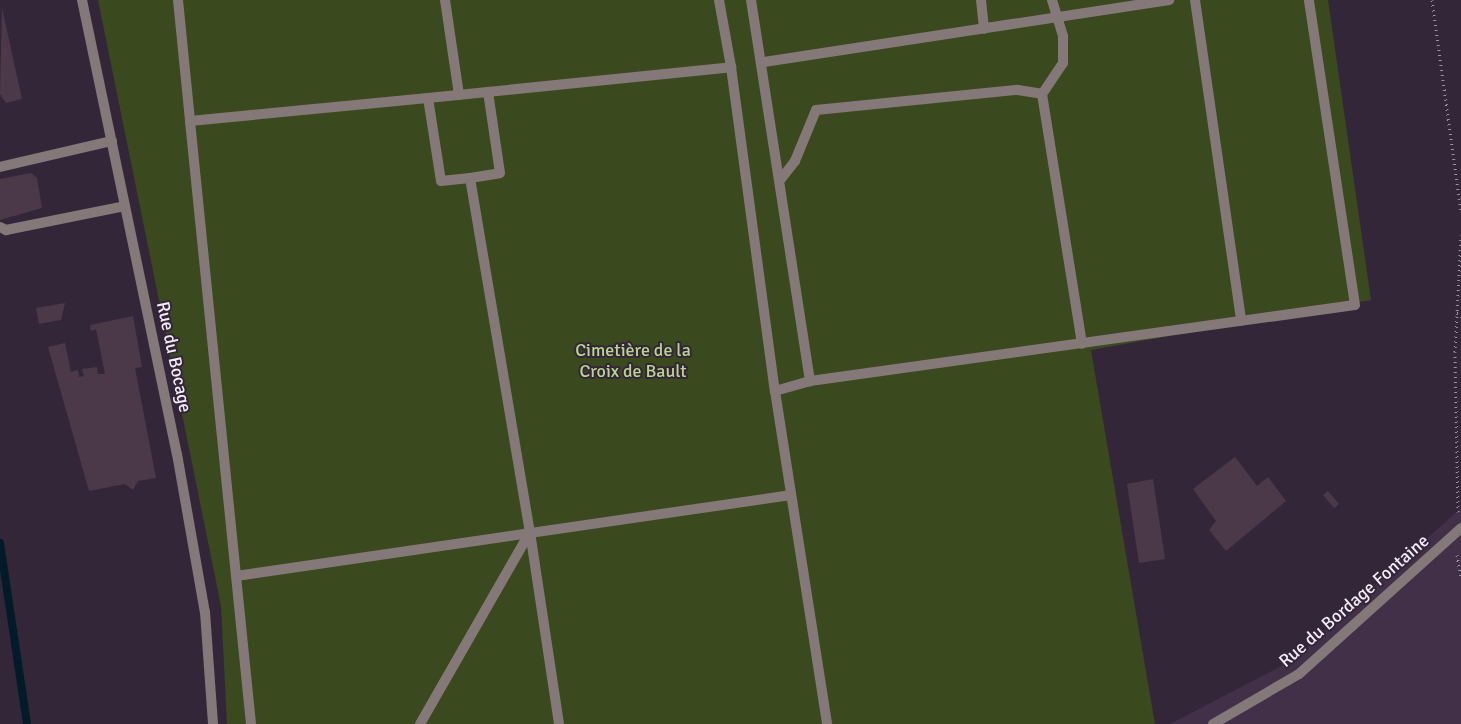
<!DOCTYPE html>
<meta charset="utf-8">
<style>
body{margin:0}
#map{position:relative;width:1461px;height:724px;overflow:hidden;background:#342639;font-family:Signika,sans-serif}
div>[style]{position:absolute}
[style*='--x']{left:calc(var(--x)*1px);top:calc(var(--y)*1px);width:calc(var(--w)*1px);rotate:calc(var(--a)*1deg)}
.built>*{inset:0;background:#423048}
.green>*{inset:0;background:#3a491e}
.stream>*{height:8px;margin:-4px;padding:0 4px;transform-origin:4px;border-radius:4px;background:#031a28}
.building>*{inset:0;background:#4b394a}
.path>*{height:3px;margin-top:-1.5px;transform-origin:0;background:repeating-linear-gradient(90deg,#9c91a1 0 1px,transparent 0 5px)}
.lane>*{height:10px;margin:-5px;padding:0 5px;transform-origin:5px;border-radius:5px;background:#857878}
.street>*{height:10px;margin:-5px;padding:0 5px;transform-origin:5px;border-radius:5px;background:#857878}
span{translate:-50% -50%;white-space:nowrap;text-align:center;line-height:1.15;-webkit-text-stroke:4px #342639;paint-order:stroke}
.park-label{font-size:18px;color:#bad58d}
.street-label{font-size:18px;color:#f4ebf8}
</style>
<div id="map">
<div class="built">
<div style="clip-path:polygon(1461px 508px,1461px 724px,1170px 724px,1291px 661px)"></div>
</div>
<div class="green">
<div style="clip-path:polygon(98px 0,1328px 0,1371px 300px,1091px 350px,1155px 724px,227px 724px,221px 606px)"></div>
</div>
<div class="stream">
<div style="--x:0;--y:543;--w:183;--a:81.5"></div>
</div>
<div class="building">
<div style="clip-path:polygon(2px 8px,22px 99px,6px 103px,0 94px)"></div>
<div style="clip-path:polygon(31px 173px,37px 178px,42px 208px,0 220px,0 179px)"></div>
<div style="clip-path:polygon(65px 303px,61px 320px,39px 324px,36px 308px)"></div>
<div style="clip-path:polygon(133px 316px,142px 367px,135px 368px,156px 478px,138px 481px,133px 490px,125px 484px,89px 491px,48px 347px,65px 343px,71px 372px,78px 370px,79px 377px,84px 376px,82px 369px,97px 367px,98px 374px,105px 374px,96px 329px,91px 331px,90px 325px)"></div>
<div style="clip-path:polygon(1235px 457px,1257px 486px,1268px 477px,1286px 501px,1226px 551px,1209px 530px,1216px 521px,1193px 489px)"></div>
<div style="clip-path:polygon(1153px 479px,1165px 559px,1139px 563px,1127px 484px)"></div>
<div style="clip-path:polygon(1328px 491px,1339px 504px,1334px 508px,1323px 495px)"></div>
</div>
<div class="path">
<div style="--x:1432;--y:0;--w:214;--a:82.2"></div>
<div style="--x:1461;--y:235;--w:78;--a:92.9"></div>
<div style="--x:1457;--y:313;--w:6;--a:45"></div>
<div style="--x:1458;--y:512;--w:160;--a:-91.1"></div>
<div style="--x:1455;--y:352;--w:39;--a:-87"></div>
<div style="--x:1457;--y:313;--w:4;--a:-14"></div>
<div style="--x:1457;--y:555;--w:22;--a:80"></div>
</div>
<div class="lane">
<div style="--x:178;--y:0;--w:122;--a:84.3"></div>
<div style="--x:445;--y:0;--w:96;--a:81.6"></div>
<div style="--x:719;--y:0;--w:68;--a:79.8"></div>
<div style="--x:751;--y:0;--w:386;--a:81.2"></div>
<div style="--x:981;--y:0;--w:29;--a:84"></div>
<div style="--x:1052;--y:0;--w:38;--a:73"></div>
<div style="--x:1063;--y:36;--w:27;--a:90"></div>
<div style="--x:1063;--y:63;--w:37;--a:124"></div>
<div style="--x:1042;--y:94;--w:253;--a:80.9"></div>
<div style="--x:1195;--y:0;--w:324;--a:81.8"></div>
<div style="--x:764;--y:62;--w:410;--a:-8.7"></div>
<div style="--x:428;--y:98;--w:305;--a:-5.8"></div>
<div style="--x:731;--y:67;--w:327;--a:82.3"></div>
<div style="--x:775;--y:391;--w:337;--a:81.1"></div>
<div style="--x:0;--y:167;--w:115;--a:-13.1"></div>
<div style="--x:470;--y:178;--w:30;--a:-9"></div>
<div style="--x:500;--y:173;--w:82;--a:-98.4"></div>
<div style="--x:781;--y:179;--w:23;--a:-52"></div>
<div style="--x:795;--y:161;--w:55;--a:-67.6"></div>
<div style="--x:816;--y:110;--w:203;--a:-5.7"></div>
<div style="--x:1018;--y:90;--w:24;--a:9"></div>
<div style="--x:0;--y:227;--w:7;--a:27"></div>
<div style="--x:6;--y:230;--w:121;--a:-11.4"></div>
<div style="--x:775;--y:391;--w:36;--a:-16"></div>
<div style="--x:810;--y:381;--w:550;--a:-7.94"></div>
<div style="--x:1355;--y:305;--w:308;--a:-98.6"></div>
<div style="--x:530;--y:532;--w:194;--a:81.4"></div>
<div style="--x:236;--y:576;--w:561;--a:-8.3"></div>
<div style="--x:251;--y:724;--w:606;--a:-95.78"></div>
<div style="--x:190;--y:121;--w:239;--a:-5.5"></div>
<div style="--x:428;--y:98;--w:84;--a:81.1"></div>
<div style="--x:441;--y:181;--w:29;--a:-6"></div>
<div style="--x:470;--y:178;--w:359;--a:80.4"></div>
<div style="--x:530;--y:532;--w:221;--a:119.8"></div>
</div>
<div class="street">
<div style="--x:82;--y:0;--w:464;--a:78.2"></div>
<div style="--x:177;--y:454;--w:160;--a:80"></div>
<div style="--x:205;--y:612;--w:112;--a:85.9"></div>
<div style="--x:1213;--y:724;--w:99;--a:-30.2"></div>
<div style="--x:1299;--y:674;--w:218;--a:-42"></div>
</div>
<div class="park-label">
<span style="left:633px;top:361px">Cimetière de la<br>Croix de Bault</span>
</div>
<div class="street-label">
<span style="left:174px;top:357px;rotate:78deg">Rue du Bocage</span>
<span style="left:1354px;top:601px;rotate:-41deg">Rue du Bordage Fontaine</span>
</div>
</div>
